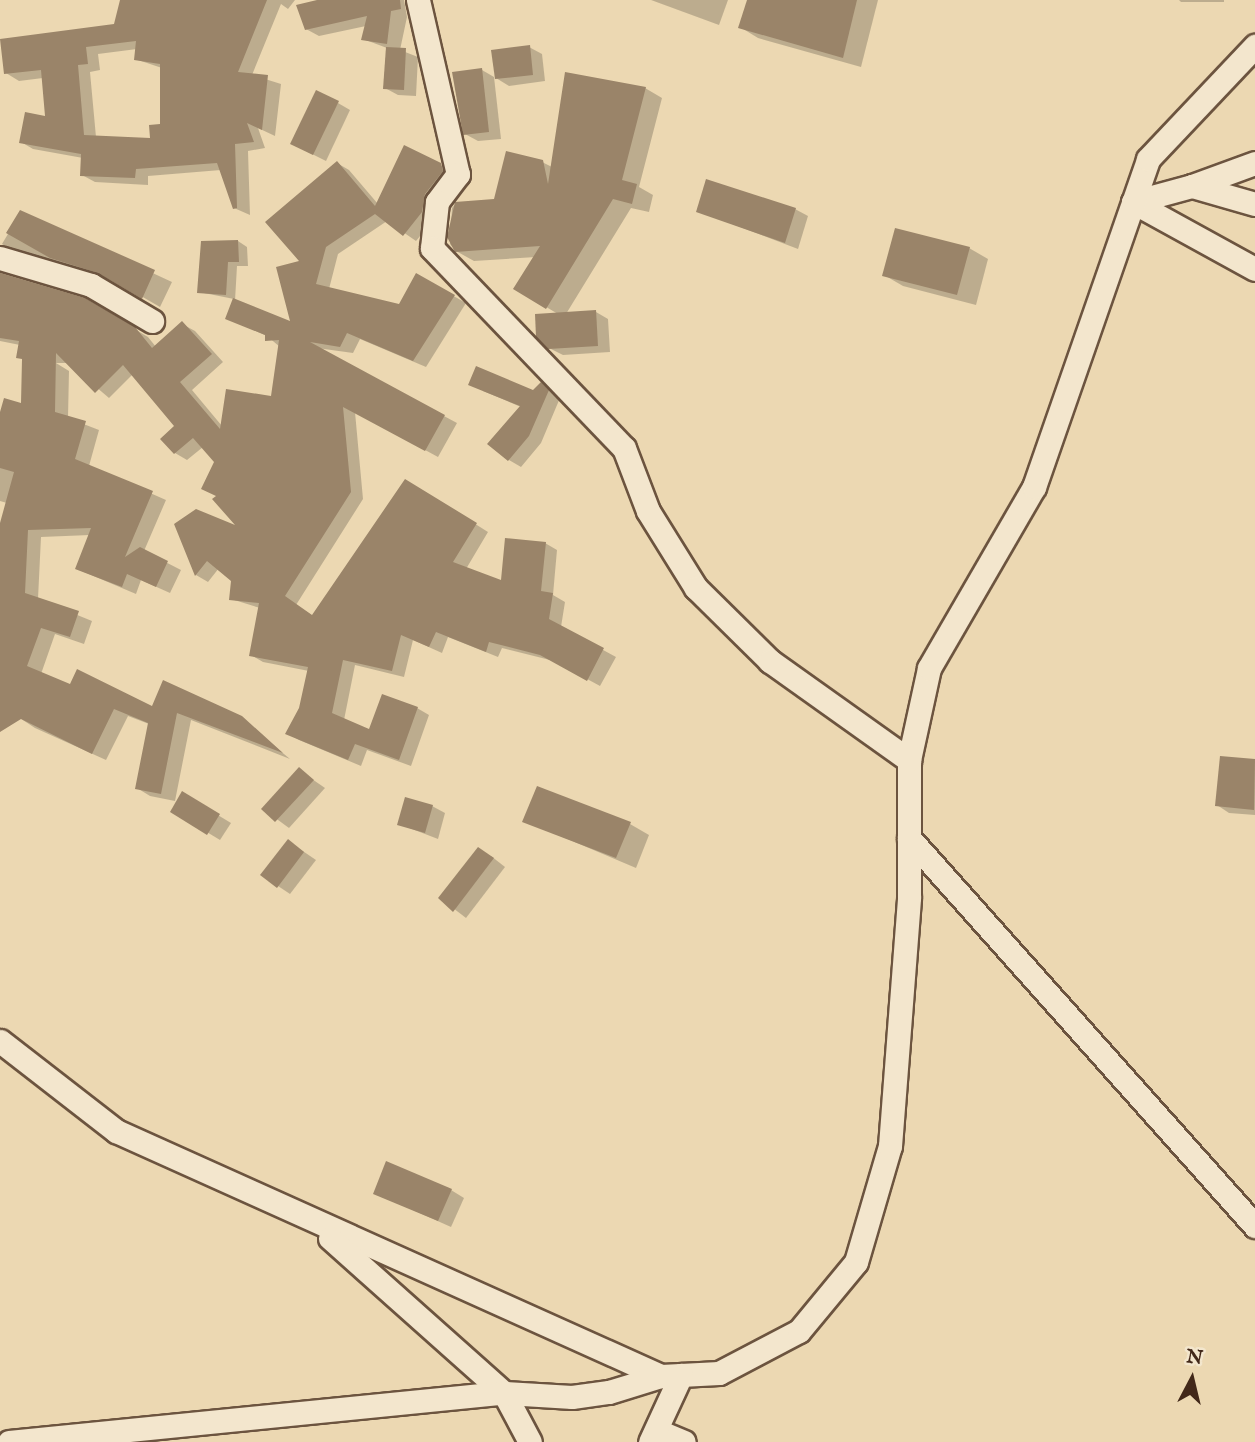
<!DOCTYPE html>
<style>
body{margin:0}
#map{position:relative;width:1255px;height:1442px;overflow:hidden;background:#ecd8b2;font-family:"IM FELL English",serif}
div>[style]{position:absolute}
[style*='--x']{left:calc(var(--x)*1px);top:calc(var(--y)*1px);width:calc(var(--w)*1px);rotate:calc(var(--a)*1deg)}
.shadow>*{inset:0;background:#0003}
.building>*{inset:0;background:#9a8469}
.roads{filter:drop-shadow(2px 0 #6c543f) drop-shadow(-2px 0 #6c543f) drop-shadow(0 2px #6c543f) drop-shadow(0 -2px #6c543f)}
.minor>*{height:23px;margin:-11.5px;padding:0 11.5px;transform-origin:11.5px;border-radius:11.5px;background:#f3e6cd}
span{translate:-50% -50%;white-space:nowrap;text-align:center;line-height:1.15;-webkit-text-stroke:5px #f3e6cd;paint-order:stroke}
.north{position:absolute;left:1157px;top:1344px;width:70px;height:70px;-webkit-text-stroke:5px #f3e6cd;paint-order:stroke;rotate:7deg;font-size:19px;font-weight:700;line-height:28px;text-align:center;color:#422819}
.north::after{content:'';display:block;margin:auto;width:24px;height:32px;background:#422819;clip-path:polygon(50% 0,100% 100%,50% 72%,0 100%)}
</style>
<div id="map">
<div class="shadow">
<div style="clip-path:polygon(evenodd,122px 0,295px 0,288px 9px,281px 4px,252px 75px,281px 84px,275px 136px,258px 128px,265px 148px,248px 151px,250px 215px,234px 208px,221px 170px,148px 176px,148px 185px,95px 182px,82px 175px,83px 158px,33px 149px,21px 142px,47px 118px,43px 78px,19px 81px,6px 73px,116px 25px,122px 0,137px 49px,135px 59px,162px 68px,161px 125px,152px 140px,96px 137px,90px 72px,100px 70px,98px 54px,137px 49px)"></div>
<div style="clip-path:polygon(325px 0,404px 0,407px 17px,400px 50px,418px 57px,416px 96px,398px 95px,385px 88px,387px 48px,363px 39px,366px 26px,319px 36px,306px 29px)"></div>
<div style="clip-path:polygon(651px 0,728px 0,719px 25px)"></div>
<div style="clip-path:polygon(748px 0,878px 0,861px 67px,758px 38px,740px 27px)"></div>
<div style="clip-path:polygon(1179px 0,1224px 0,1224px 2px,1181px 2px)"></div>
<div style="clip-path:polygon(529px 47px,542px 54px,545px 81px,509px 86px,496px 78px)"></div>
<div style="clip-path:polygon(482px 70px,494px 77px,501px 139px,478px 141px,465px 134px)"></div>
<div style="clip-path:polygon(645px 88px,662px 98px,639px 187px,653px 195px,649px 212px,631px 208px,566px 314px,596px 312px,608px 319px,610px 352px,563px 355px,549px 348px,558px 314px,516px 289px,536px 257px,474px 261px,456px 251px,450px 244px,452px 208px,456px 203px,495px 200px,542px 162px,552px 167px)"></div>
<div style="clip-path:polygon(338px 103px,350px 110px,326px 161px,304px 150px)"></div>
<div style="clip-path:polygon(337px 163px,349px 170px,378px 204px,440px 165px,453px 172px,434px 219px,416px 241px,387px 221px,338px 254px,329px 289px,400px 306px,416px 275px,466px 303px,426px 367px,360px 339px,353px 353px,317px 348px,457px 423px,438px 457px,355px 412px,363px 499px,296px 605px,313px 616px,418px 488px,488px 532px,466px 569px,502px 583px,545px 543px,557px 550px,553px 595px,565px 602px,561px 627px,616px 657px,600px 686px,554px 661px,502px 648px,498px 657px,448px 637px,442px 653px,413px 640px,404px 677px,355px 665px,344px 720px,370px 731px,417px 708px,429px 715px,411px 766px,367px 750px,361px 766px,299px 740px,287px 733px,301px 709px,309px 671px,263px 662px,251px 655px,260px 608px,231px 599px,233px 580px,219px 568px,208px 582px,196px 575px,176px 525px,241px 530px,218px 497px,216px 462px,203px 447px,187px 460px,175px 453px,177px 426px,133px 374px,109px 398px,68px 363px,56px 363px,69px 371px,68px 418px,99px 430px,89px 466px,166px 500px,144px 551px,181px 570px,170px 593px,141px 580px,136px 594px,77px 569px,90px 535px,41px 537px,38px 599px,92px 621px,84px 644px,55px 634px,41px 674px,70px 687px,153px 709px,241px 718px,290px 759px,191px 720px,175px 801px,150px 796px,137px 788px,149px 724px,128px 716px,106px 760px,35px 728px,0 705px,0 529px,7px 503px,0 501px,0 418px,23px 405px,50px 364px,20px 345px,0 341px,0 273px,85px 300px,148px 337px,156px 347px,182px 324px,195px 331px,223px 362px,192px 390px,222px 426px,273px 398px,280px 347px,267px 336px,227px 318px,234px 299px,199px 292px,238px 241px,247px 247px,248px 266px,237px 266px,235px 301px,292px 324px,302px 262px)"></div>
<div style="clip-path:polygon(795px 209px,808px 216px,798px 249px,698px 211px)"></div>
<div style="clip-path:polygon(21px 212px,172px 282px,160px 307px,115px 281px,19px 254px,2px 244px)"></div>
<div style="clip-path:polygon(969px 248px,988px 259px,976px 305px,903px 286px,884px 275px)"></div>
<div style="clip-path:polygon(541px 384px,560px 398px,541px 443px,521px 467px,509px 460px,521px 407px,483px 391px,534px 392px)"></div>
<div style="clip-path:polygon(1222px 757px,1255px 761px,1255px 815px,1229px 813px,1217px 805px)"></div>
<div style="clip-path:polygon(299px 770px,325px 788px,289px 828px,263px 809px)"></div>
<div style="clip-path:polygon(183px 794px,231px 823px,220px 840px,172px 811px)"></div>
<div style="clip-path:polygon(432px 806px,445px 813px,438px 839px,399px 824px)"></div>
<div style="clip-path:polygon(525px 821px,630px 824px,649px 835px,636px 868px)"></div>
<div style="clip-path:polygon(288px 841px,316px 860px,290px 894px,278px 886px)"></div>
<div style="clip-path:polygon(491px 856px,505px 867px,466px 918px,440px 898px)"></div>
<div style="clip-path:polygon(451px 1190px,464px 1198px,451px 1227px,375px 1193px)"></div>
</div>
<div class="building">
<div style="clip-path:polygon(evenodd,120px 0,267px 0,238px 72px,268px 75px,262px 130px,247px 123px,254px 142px,235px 144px,237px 208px,233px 209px,217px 163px,136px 169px,135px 178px,80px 176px,81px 154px,19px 143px,25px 112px,45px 116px,41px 70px,4px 74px,0 39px,114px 24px,120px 0,136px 41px,134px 60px,160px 64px,160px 124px,149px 125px,150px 138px,84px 135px,78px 65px,88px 64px,86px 47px,136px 41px)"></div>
<div style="clip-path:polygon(317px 0,400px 0,401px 9px,391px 11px,387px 44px,361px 40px,367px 16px,305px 30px,296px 5px)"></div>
<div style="clip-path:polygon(747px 0,857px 0,843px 58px,738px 28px)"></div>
<div style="clip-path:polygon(530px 45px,533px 75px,495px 79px,491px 50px)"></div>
<div style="clip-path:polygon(386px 47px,406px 48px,404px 90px,383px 89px)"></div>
<div style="clip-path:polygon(482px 68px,489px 132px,463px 135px,452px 72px)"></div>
<div style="clip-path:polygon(565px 72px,646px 87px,622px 180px,637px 184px,632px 204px,613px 199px,546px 309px,513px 289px,540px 246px,455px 252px,447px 237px,455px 202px,494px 199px,506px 151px,543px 160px,548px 184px)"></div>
<div style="clip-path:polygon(316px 90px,339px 101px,313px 155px,290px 144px)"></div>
<div style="clip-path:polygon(404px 145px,441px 163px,443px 171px,425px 194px,422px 212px,403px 236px,375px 214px,326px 247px,316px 284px,399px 304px,416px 273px,455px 295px,413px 361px,347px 333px,340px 347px,310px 342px,445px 415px,425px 451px,343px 407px,351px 492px,285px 596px,312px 615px,405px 479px,477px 523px,453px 562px,501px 580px,505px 538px,546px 542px,541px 591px,553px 593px,549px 619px,604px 648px,587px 681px,540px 655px,489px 642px,486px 652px,436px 632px,429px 647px,401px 635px,392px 671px,343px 660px,332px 713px,369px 729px,382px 694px,418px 707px,399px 760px,355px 744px,348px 760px,285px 734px,299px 708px,308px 667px,249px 656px,259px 603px,229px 600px,231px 581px,207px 561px,195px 576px,174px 524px,196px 509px,235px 525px,212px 499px,216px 496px,201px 489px,214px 462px,193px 438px,174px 454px,160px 439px,174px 426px,123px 365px,95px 393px,56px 353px,55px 412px,86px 421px,75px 459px,153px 491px,125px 557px,140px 547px,168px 561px,156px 587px,127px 574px,122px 587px,75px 569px,91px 528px,28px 530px,25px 593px,79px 611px,70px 637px,41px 628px,27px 666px,70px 684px,77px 669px,152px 706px,163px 680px,242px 716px,283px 753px,177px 713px,161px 794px,135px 789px,148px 723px,114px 709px,92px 754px,21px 719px,0 732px,0 523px,14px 472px,0 468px,0 412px,4px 398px,21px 403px,22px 359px,16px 358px,19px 341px,0 338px,0 273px,85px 298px,135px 327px,152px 348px,182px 321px,212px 354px,180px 382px,220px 429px,226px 389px,271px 396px,279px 340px,265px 341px,265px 335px,225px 319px,233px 298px,290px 321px,276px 267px,299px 261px,265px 222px,337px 161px,375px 206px)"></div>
<div style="clip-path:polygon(706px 179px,796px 208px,785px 243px,696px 212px)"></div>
<div style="clip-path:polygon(20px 210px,155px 270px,142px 299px,98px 273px,50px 258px,6px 233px)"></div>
<div style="clip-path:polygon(895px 228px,970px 247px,957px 295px,882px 276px)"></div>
<div style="clip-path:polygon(238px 240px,239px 262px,228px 262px,226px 295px,197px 293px,201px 241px)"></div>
<div style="clip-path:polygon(596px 310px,598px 346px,548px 349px,536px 337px,535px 314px)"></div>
<div style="clip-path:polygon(476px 366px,533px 390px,541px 382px,549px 390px,529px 436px,508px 461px,487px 444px,520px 406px,468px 385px)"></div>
<div style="clip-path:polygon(1220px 756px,1255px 759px,1254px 810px,1215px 806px)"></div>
<div style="clip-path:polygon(299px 767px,314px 780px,275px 822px,261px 809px)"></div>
<div style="clip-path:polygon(537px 786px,631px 822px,616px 858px,522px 822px)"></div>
<div style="clip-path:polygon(182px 791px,220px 814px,207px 835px,170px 812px)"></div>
<div style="clip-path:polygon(405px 797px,433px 805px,425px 833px,397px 825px)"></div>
<div style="clip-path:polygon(288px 839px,304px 852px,277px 888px,260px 875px)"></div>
<div style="clip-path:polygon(478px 847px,494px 858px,453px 912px,438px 898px)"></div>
<div style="clip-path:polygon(386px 1161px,452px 1189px,438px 1221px,373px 1194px)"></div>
</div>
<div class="roads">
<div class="minor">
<div style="--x:418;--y:0;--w:179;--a:77.1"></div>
<div style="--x:458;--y:174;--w:35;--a:127"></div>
<div style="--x:437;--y:202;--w:46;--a:96.2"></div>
<div style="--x:432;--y:248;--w:277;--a:46.2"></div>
<div style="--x:624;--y:448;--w:67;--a:69.1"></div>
<div style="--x:648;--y:511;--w:91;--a:58.1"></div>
<div style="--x:696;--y:588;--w:104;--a:44.6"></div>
<div style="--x:770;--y:661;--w:171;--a:35.5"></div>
<div style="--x:1192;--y:186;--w:67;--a:-20.1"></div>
<div style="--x:1133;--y:202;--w:139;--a:28.8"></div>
<div style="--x:1133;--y:202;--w:61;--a:-15.2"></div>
<div style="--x:1192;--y:186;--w:66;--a:15.9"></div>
<div style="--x:0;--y:258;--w:95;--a:16.5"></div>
<div style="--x:91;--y:285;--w:71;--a:30.5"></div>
<div style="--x:909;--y:838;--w:520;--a:48.27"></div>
<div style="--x:0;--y:1041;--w:147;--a:37.8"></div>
<div style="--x:116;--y:1131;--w:598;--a:24.21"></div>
<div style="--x:661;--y:1376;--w:58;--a:-3"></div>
<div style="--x:719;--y:1373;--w:90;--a:-27.7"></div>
<div style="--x:799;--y:1331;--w:89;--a:-50.4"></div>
<div style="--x:856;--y:1262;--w:121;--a:-73.7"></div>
<div style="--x:890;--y:1146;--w:250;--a:-85.6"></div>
<div style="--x:909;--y:897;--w:137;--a:-90"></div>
<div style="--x:909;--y:760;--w:94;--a:-77.7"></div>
<div style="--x:929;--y:668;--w:209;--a:-59.9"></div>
<div style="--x:1034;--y:487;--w:347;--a:-70.8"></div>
<div style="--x:1148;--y:159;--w:156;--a:-46.6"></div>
<div style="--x:330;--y:1238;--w:233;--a:41.7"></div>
<div style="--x:504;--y:1393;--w:55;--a:62"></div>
<div style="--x:658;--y:1431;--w:28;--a:23"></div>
<div style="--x:9;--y:1442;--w:497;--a:-5.7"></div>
<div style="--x:504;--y:1393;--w:68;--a:3.4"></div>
<div style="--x:572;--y:1397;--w:37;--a:-8"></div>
<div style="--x:609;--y:1392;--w:54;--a:-17.1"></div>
<div style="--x:650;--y:1442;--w:74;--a:-65.2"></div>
</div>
</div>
<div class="north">N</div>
</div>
